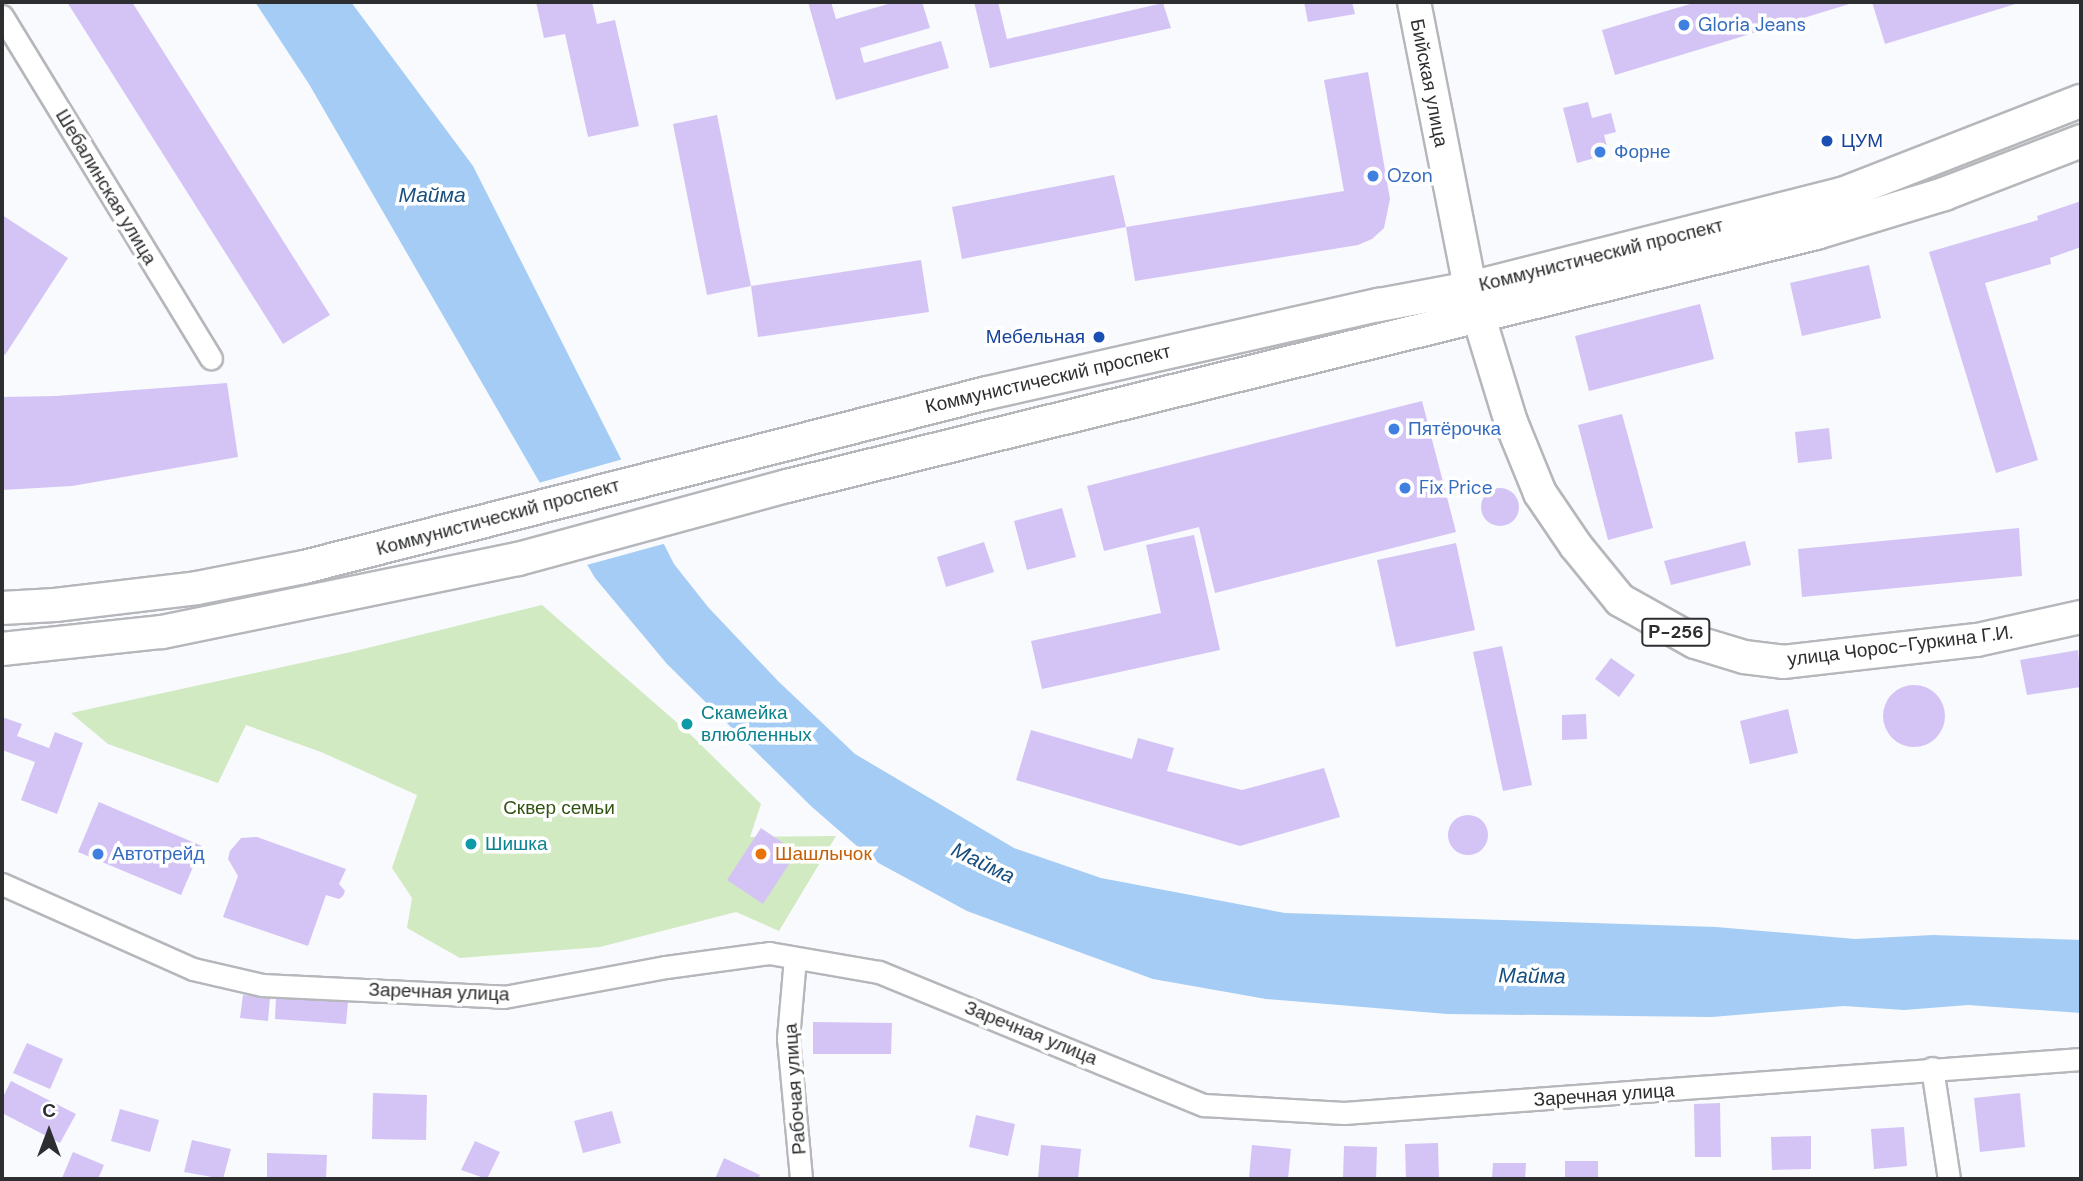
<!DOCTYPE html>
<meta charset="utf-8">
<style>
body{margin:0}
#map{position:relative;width:2083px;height:1181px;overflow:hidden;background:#f8fafe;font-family:"DM Sans",sans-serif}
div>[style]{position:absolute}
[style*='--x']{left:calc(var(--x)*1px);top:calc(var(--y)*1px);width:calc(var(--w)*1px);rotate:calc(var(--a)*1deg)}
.green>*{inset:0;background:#d1eac2}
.water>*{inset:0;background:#a5ccf4}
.pier>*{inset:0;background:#f8fafe}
.building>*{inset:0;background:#d4c4f6}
.round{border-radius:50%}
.roads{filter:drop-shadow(2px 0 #b5b7bb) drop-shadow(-2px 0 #b5b7bb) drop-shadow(0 2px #b5b7bb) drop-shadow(0 -2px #b5b7bb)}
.minor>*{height:21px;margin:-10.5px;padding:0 10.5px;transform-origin:10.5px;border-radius:10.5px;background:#fff}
.primary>*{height:32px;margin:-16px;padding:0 16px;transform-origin:16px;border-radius:16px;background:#fff}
.dots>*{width:19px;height:19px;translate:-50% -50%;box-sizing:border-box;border:4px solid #fff;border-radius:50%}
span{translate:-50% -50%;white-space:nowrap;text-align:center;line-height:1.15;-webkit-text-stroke:7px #fff;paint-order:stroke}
.shield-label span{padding:2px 5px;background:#fff;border:2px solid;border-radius:5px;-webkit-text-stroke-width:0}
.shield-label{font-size:18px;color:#2d2e30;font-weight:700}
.shop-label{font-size:19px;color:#366cbe}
.left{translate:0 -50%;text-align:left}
.street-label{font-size:19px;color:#2d2e30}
.transit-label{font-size:19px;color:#164399}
.right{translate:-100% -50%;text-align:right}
.culture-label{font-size:19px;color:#0d838f}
.park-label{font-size:19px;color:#305312}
.food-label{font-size:19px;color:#c56008}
.water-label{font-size:21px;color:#154e7f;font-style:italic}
.frame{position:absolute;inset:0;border:4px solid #2d2e30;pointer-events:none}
.north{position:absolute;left:14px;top:1097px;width:70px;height:70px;-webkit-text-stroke:5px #fff;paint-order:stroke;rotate:0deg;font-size:19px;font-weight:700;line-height:28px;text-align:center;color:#2d2e30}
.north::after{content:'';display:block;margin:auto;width:24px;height:32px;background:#2d2e30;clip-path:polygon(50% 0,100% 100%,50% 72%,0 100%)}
</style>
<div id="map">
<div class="green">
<div style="clip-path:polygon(542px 605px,689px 733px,761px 804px,750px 837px,836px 836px,779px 931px,736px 912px,600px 947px,460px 958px,407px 928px,412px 898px,392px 868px,417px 795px,321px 752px,246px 725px,218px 783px,108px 744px,71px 713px,351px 652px)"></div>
</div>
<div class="water">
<div style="clip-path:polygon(255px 2px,351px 2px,473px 166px,674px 564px,708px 607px,778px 681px,855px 754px,1014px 848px,1101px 878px,1285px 913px,1716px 927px,1855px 939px,1933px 935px,2081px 940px,2081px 1013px,1968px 1005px,1904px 1010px,1844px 1006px,1712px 1017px,1447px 1014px,1266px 999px,1153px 979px,967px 911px,873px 860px,812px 807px,667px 664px,595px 578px,309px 84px)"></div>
</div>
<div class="pier">
<div style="clip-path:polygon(623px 459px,667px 543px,583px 566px,535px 484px)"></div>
</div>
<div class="building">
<div style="clip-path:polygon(67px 2px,132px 2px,330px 315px,283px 344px)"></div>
<div style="clip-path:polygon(536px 2px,592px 2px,597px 24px,615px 20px,639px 126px,588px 137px,565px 34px,544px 38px)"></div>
<div style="clip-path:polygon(808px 2px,831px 2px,836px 19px,895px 2px,922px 2px,930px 28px,860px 48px,864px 63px,941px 41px,949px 68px,836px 100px)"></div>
<div style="clip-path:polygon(974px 2px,998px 2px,1007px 39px,1163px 3px,1171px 28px,990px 68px)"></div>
<div style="clip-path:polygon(1304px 2px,1352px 2px,1355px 14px,1308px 22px)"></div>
<div style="clip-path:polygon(1697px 2px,1856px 2px,1615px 75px,1602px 30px)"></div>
<div style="clip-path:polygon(1872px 2px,2022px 2px,1885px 44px)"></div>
<div style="clip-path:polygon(1368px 72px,1390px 199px,1384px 228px,1372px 239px,1358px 245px,1135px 281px,1126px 227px,1344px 191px,1324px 80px)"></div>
<div style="clip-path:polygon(1588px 102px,1592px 118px,1611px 113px,1616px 132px,1604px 135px,1609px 154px,1577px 163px,1563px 108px)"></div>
<div style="clip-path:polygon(717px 115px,751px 286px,707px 295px,673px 124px)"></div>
<div style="clip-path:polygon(1114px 175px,1126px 227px,962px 259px,952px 207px)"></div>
<div style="clip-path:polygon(2081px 201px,2081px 247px,2050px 258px,2051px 264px,1985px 283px,2038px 460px,1996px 473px,1929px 252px,2038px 220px,2037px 216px)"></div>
<div style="clip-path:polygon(2px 215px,68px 258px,5px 355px,2px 353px)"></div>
<div style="clip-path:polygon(921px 260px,929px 312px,758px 337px,751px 286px)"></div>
<div style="clip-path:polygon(1869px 265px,1881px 318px,1802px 336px,1790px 283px)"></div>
<div style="clip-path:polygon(1700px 304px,1714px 359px,1589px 391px,1575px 336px)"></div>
<div style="clip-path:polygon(227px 383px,238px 457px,72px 486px,2px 490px,2px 397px,56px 396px)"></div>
<div style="clip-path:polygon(1422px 401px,1456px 532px,1215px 593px,1199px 527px,1104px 551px,1087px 486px)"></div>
<div style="clip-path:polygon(1622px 414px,1653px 528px,1608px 540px,1578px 425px)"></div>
<div style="clip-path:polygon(1829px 428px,1832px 459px,1798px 463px,1795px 432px)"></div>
<div class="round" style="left:1481px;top:488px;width:38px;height:38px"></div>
<div style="clip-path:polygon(1062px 508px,1076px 557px,1027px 570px,1014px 521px)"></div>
<div style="clip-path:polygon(2019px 528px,2022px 576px,1802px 597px,1798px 549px)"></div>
<div style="clip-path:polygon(1194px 535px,1220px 650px,1042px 689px,1031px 641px,1161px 613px,1146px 545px)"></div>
<div style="clip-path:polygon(1745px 541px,1751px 565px,1671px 585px,1664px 561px)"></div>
<div style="clip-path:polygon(984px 542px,994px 572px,946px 587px,937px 557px)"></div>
<div style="clip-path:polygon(1456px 543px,1475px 630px,1396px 647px,1377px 560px)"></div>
<div style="clip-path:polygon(1502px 646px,1532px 785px,1503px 791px,1473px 652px)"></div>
<div style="clip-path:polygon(2078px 650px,2081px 687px,2027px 695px,2020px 660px)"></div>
<div style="clip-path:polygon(1611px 658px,1635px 675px,1619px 697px,1595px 679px)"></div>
<div class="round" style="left:1883px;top:685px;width:62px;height:62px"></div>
<div style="clip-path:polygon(1788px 709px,1798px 753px,1750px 764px,1740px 721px)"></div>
<div style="clip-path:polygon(1586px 714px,1587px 739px,1562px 740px,1562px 715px)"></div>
<div style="clip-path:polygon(2px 717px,22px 724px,17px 736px,49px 748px,55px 732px,83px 743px,57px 814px,21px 800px,35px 762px,2px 750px)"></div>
<div style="clip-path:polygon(1031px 730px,1132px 759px,1138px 738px,1174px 748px,1167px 771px,1242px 790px,1324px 768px,1340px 817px,1240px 846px,1016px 780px)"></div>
<div style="clip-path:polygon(99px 802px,202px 846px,181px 895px,78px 852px)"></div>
<div class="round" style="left:1448px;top:815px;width:40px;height:40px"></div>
<div style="clip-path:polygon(761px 828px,797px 852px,763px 904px,727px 880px)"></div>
<div style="clip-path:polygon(257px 837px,346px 869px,339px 884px,345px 891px,343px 896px,339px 899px,326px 895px,308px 946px,223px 917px,238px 876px,228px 859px,230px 851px,241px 838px)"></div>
<div style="clip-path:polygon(243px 995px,270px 997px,268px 1021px,240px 1018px)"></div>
<div style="clip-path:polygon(276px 997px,348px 1002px,346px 1024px,275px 1019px)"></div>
<div style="clip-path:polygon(813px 1022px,892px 1023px,891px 1054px,813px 1054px)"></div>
<div style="clip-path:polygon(27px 1043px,63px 1059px,50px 1089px,13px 1073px)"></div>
<div style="clip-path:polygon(11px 1081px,76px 1114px,60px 1143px,2px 1113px,2px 1099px)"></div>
<div style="clip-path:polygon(373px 1093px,427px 1095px,426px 1140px,372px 1139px)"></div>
<div style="clip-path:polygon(2020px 1093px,2025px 1147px,1980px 1152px,1974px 1098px)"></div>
<div style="clip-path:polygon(1720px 1103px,1721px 1157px,1695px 1157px,1694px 1104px)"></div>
<div style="clip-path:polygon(120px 1109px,159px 1120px,150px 1152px,111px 1141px)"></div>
<div style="clip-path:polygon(612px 1111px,621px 1143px,583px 1153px,574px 1121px)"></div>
<div style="clip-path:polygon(976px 1115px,1015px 1124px,1008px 1156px,969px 1147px)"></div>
<div style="clip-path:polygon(1904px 1127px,1907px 1166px,1874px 1169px,1871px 1129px)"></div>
<div style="clip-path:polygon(1811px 1136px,1811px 1169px,1772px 1170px,1771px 1137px)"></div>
<div style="clip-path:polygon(192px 1140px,231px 1149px,223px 1179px,184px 1172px)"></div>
<div style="clip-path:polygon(475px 1141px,500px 1152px,487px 1179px,461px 1170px)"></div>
<div style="clip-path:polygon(1438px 1143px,1439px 1179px,1406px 1179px,1405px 1144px)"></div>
<div style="clip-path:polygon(1041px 1145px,1081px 1149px,1078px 1179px,1038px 1178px)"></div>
<div style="clip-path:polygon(1252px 1145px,1291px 1149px,1288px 1179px,1249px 1178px)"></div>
<div style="clip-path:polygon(1344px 1146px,1377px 1147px,1376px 1179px,1343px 1179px)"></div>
<div style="clip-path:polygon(73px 1152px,104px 1165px,98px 1179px,62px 1178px)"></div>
<div style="clip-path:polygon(267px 1153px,327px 1155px,326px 1179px,267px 1179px)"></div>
<div style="clip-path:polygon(724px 1158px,760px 1175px,758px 1179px,715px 1179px)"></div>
<div style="clip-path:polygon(1565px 1161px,1598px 1161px,1598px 1179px,1565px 1179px)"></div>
<div style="clip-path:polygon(1493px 1163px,1526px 1163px,1525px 1179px,1492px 1179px)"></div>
</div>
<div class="roads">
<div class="minor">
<div style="--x:2;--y:16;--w:401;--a:58.6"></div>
<div style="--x:2;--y:884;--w:209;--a:24"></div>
<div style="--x:193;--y:969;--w:71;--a:13.1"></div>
<div style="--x:262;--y:985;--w:242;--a:2.8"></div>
<div style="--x:504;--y:997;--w:165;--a:-10.5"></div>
<div style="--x:666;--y:967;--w:104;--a:-7.7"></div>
<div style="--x:769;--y:953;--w:112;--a:9.8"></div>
<div style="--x:879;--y:972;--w:351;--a:22.3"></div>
<div style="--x:1204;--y:1105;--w:140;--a:3.3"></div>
<div style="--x:1344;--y:1113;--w:739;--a:-4.19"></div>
<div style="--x:795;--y:958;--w:80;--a:95"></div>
<div style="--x:788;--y:1038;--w:142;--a:84.7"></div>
<div style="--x:1932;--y:1068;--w:112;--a:81.3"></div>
</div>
<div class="primary">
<div style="--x:1414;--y:2;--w:291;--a:78.9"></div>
<div style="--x:1470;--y:288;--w:140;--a:73"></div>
<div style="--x:1511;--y:422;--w:77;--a:67.8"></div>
<div style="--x:1540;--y:493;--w:64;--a:55.8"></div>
<div style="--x:1576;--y:546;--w:70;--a:50.8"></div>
<div style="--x:1620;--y:600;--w:86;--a:29.2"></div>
<div style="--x:1695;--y:642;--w:51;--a:17"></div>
<div style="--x:1744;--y:657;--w:39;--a:7"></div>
<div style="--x:1783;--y:662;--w:195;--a:-6.5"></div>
<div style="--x:1977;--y:640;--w:107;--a:-12.5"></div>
<div style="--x:2;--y:608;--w:53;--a:-3.2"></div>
<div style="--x:55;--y:605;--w:143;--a:-6.8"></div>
<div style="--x:197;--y:588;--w:109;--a:-11.1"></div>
<div style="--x:304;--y:567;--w:705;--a:-14.29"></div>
<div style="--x:987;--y:393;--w:402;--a:-12.7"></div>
<div style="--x:1379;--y:305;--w:93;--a:-10.6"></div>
<div style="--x:1470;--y:288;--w:384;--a:-14.2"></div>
<div style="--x:1842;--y:194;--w:256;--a:-21.3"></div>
<div style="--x:2;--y:649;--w:161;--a:-6.1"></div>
<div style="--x:162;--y:632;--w:363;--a:-11.6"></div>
<div style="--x:518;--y:559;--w:279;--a:-15.2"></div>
<div style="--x:787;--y:486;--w:1060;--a:-13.81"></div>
<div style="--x:1816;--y:233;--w:134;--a:-16.9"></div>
<div style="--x:1944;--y:194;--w:147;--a:-21.1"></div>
</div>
</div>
<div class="dots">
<div style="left:1684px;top:25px;background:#3f7fe0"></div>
<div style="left:1827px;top:141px;background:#1a4fb4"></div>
<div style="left:1600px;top:152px;background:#3f7fe0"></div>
<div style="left:1373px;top:176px;background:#3f7fe0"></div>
<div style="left:1099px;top:337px;background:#1a4fb4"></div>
<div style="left:1394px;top:429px;background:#3f7fe0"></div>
<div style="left:1405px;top:488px;background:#3f7fe0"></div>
<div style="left:687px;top:724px;background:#0f9aa8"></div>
<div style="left:471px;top:844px;background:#0f9aa8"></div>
<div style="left:98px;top:854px;background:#3f7fe0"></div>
<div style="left:761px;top:854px;background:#e8710a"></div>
</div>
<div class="shield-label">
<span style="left:1676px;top:632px">Р-256</span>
</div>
<div class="shop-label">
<span class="left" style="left:1698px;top:25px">Gloria Jeans</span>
<span class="left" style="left:1614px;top:152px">Форне</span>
<span class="left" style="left:1387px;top:176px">Ozon</span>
<span class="left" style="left:1408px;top:429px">Пятёрочка</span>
<span class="left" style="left:1419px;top:488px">Fix Price</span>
<span class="left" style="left:112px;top:854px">Автотрейд</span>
</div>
<div class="street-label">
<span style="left:1429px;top:83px;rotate:79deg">Бийская улица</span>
<span style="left:106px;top:187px;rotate:59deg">Шебалинская улица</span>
<span style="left:1601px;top:255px;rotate:-14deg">Коммунистический проспект</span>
<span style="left:1048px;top:379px;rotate:-13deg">Коммунистический проспект</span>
<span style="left:498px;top:517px;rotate:-15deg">Коммунистический проспект</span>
<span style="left:1900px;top:646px;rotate:-7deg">улица Чорос-Гуркина Г.И.</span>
<span style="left:439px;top:992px;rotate:2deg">Заречная улица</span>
<span style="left:1031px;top:1033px;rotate:22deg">Заречная улица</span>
<span style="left:795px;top:1089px;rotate:-94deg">Рабочая улица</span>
<span style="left:1604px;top:1095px;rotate:-4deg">Заречная улица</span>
</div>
<div class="transit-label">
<span class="left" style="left:1841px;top:141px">ЦУМ</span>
<span class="right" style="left:1085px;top:337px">Мебельная</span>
</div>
<div class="culture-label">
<span class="left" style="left:701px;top:724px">Скамейка<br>влюбленных</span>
<span class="left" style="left:485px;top:844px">Шишка</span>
</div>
<div class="park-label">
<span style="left:559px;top:808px">Сквер семьи</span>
</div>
<div class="food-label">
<span class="left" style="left:775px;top:854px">Шашлычок</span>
</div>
<div class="water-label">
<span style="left:432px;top:195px">Майма</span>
<span style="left:983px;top:863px;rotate:26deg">Майма</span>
<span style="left:1532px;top:976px;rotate:1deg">Майма</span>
</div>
<div class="frame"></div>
<div class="north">С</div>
</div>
